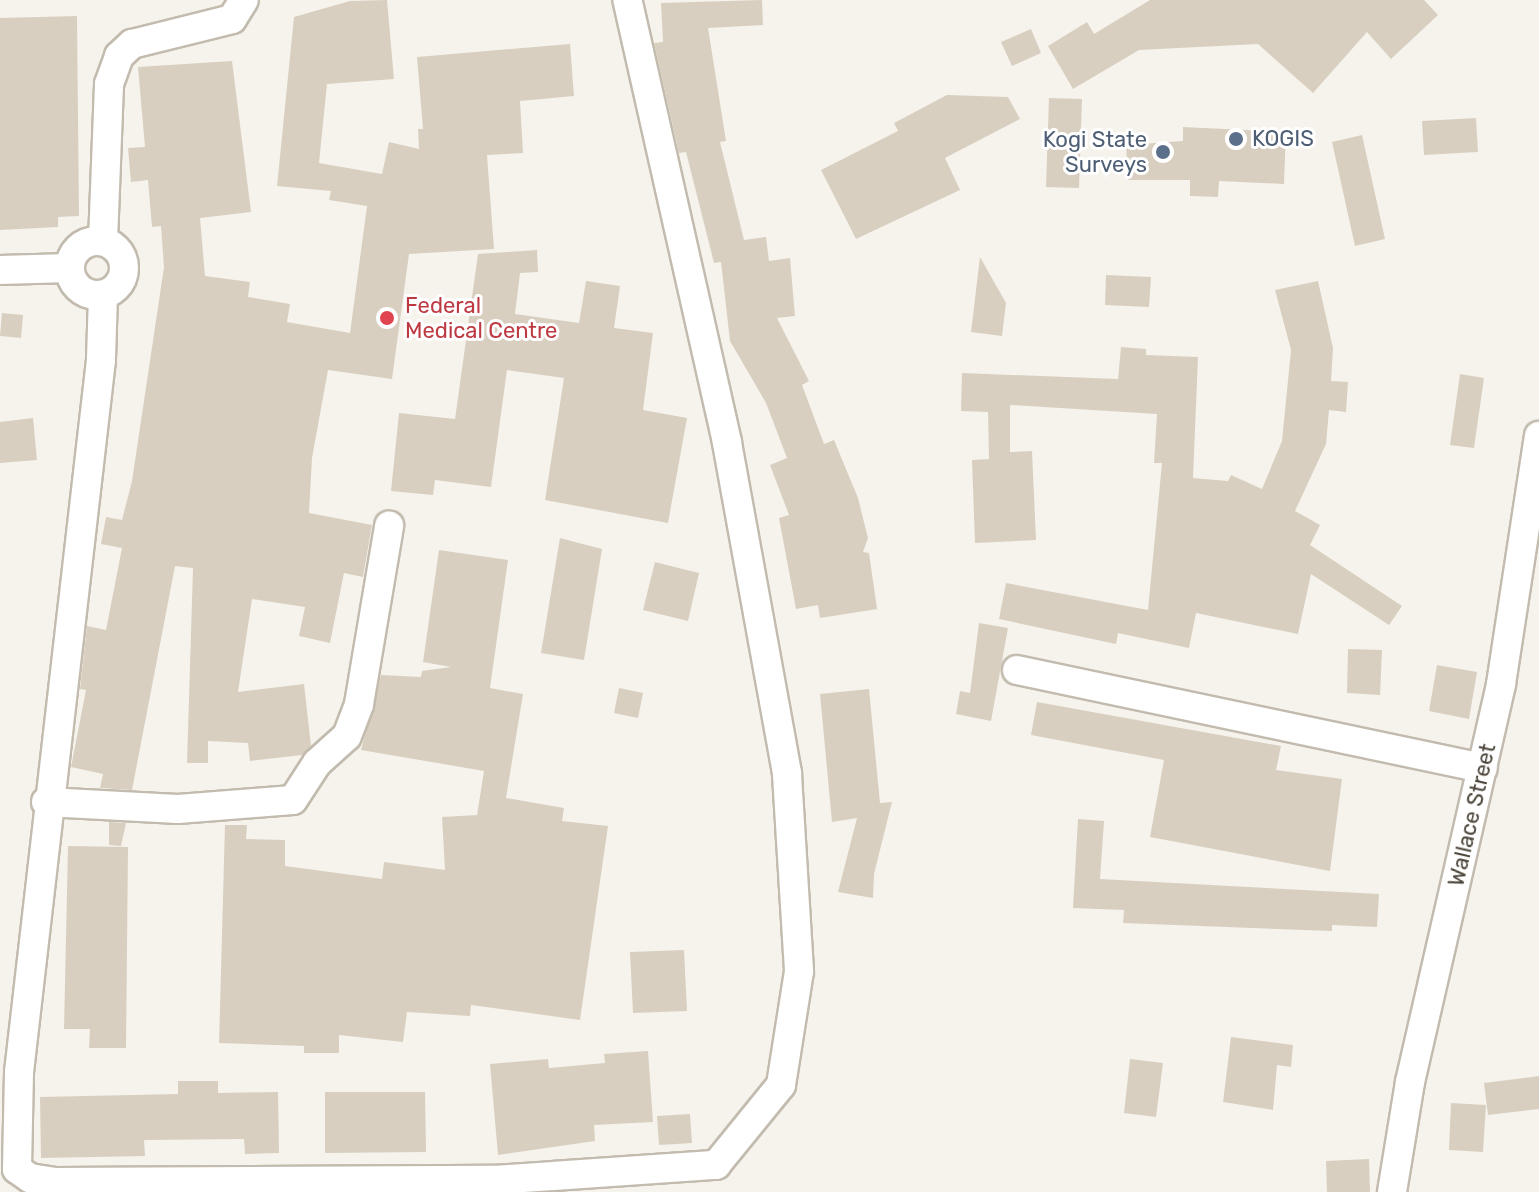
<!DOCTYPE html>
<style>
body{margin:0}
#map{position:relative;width:1539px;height:1192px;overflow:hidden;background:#f6f3ec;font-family:Rubik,sans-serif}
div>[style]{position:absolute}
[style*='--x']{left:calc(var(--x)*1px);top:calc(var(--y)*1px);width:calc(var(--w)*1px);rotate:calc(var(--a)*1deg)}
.building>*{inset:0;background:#d8cfc1}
.roads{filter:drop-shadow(2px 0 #c2bbae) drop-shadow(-2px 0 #c2bbae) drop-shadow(0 2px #c2bbae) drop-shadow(0 -2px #c2bbae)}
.minor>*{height:28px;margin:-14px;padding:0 14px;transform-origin:14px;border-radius:14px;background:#fff}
.minor>.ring{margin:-14px;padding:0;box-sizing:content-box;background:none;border:28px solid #fff;border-radius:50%}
.dots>*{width:22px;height:22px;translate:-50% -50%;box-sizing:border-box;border:4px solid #fff;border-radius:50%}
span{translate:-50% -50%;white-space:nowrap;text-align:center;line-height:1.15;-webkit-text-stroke:6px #fff;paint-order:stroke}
.service-label{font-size:22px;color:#4e5e75}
.right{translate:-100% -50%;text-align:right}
.left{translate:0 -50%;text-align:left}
.health-label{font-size:22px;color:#be3a42}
.street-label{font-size:22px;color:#4b4439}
</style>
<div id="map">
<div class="building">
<div style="clip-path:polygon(387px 0,394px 79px,327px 84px,319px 163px,382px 174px,389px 142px,419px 149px,418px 129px,423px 129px,417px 57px,570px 44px,574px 96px,520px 101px,523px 153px,487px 155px,494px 249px,409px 254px,392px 379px,328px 370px,312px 458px,309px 513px,372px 525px,363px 577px,344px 573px,330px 643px,299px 636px,305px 607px,252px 599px,238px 692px,304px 684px,311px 746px,302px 755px,250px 761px,248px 743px,208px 741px,208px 763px,187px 763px,193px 568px,175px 566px,132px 790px,100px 788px,103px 774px,71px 767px,86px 690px,80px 689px,87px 626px,106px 630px,122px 548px,101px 544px,106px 517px,122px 520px,132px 481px,164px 267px,161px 226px,152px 227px,148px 180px,131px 182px,128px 148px,145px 147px,138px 67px,232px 61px,251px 212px,200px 218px,205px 276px,250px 282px,248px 297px,290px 304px,287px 322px,350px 333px,367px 206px,329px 200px,331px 191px,277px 186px,294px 17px,350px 1px)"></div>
<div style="clip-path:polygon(762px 0,763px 25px,708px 28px,726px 141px,720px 142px,744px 240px,766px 237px,769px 261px,790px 258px,795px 316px,777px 318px,809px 381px,802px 385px,824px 444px,834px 440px,858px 498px,868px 538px,863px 552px,869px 553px,877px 609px,820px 618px,818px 605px,796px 609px,779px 518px,789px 515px,770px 465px,787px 458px,766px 403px,730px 341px,721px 262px,714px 263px,686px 152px,679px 153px,654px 43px,663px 42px,661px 3px)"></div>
<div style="clip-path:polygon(1150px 0,1424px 0,1438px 15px,1391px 59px,1367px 32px,1313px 93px,1258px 44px,1139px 50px,1073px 89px,1048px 46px,1087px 22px,1094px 34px)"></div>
<div style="clip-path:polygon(77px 16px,79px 216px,58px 217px,58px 227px,0 230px,0 18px)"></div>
<div style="clip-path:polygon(1031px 29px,1041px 53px,1012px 66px,1001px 42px)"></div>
<div style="clip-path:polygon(947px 95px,1008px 97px,1020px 119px,945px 158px,960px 190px,856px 239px,821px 170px,898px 131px,894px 123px)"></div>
<div style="clip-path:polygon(1049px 98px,1082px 99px,1079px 188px,1046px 187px)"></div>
<div style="clip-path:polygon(1476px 118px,1478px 152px,1424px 155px,1422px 121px)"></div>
<div style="clip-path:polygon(1183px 127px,1286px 132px,1284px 184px,1219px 181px,1218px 197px,1190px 196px,1190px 180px,1128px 180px,1126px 145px,1183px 141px)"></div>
<div style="clip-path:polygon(1362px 135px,1385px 239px,1355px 246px,1332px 142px)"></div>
<div style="clip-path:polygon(537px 250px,538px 272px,520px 273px,515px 314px,579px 323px,586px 281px,620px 286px,614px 328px,653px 333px,643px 410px,687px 418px,668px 523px,545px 500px,564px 378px,507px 370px,491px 487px,435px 480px,433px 495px,391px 491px,399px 413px,455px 419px,478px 254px)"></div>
<div style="clip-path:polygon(980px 257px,1006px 303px,1002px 336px,971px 332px)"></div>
<div style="clip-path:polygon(1106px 275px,1151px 277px,1149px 307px,1105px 305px)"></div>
<div style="clip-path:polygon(1318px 281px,1333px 348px,1331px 381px,1348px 382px,1346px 412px,1329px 410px,1326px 444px,1295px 511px,1320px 525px,1310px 545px,1402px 606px,1389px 625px,1311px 574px,1298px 634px,1196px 613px,1189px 648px,1118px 633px,1116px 644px,999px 619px,1006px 583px,1148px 610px,1162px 463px,1154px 463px,1157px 414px,1010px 405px,1010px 452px,1032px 451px,1036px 540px,975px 543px,972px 460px,989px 459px,988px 412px,961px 411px,962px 373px,1118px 379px,1121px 347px,1146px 349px,1146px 355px,1198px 357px,1193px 478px,1228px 481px,1231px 475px,1262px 489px,1282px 441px,1291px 350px,1275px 290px)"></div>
<div style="clip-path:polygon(2px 313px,23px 315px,21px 338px,0 336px)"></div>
<div style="clip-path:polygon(1460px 374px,1484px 378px,1474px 448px,1450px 445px)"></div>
<div style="clip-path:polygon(33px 418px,37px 460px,0 463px,0 422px)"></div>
<div style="clip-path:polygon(560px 538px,602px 549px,584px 660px,541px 653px)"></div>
<div style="clip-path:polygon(439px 550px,508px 560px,490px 688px,523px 694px,506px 798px,564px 808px,562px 821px,608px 826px,580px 1020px,471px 1005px,470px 1016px,407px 1012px,403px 1042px,339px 1035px,339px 1053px,304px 1053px,304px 1046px,219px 1043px,225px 825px,247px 825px,246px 839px,285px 840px,285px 866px,382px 879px,384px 862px,445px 870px,442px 817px,477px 815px,484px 771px,361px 750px,381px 675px,421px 677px,422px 671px,451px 667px,423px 662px)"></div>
<div style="clip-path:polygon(655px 562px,699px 573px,688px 621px,643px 610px)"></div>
<div style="clip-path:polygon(979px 623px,1008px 628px,991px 721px,956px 714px,960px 691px,970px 693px)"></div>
<div style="clip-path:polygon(1348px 649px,1382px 650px,1380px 695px,1347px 693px)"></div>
<div style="clip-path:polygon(1437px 665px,1477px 672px,1469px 719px,1429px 711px)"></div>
<div style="clip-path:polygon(619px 688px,643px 693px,638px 718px,614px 713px)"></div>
<div style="clip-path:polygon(869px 689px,880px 803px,892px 802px,874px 874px,873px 898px,838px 892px,857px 818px,832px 822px,820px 694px)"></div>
<div style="clip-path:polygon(1037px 702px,1281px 746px,1276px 770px,1342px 779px,1330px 871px,1150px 837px,1164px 760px,1031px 735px)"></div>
<div style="clip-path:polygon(1078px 819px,1104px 821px,1100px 879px,1379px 894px,1377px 927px,1332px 925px,1332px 931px,1123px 923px,1124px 910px,1073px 908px)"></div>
<div style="clip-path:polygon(109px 822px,126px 823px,121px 846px,109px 845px)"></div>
<div style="clip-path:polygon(68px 846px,128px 847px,126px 1048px,89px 1048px,90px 1029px,64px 1029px)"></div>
<div style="clip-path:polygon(684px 950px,687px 1011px,633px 1013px,630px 952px)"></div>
<div style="clip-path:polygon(1231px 1037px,1293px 1045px,1291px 1067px,1277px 1065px,1273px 1110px,1223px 1102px)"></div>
<div style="clip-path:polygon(648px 1051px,653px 1122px,594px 1125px,595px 1141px,498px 1155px,490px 1064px,548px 1059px,549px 1068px,605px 1063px,604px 1054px)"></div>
<div style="clip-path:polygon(1130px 1059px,1163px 1063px,1156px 1117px,1124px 1113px)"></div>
<div style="clip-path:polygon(1539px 1076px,1539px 1109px,1488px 1115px,1484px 1083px)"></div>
<div style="clip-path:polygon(178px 1081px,218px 1081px,218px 1093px,278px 1092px,279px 1153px,245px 1154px,244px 1139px,144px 1140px,145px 1156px,41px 1158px,40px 1097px,178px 1094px)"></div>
<div style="clip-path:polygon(325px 1092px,425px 1092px,426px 1152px,325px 1153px)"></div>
<div style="clip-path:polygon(1451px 1103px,1486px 1105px,1483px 1152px,1449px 1150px)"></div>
<div style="clip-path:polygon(690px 1114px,692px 1143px,659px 1145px,657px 1116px)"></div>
<div style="clip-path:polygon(1369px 1159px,1370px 1192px,1327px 1192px,1326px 1161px)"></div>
</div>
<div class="roads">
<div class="minor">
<div style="--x:103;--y:241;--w:157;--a:-87.8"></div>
<div style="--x:109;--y:84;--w:30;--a:-70"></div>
<div style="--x:119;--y:56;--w:18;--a:-43"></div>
<div style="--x:132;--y:44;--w:103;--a:-14"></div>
<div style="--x:232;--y:19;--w:22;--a:-58"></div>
<div class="ring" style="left:70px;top:241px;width:26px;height:26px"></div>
<div style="--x:0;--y:270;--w:70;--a:-1.6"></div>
<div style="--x:103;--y:295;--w:65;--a:91.8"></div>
<div style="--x:101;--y:360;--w:717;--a:96.57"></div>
<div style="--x:19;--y:1072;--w:97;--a:91.2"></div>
<div style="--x:17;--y:1169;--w:16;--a:35"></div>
<div style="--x:30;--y:1178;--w:26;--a:9"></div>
<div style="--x:56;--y:1182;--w:438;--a:-0.3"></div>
<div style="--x:494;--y:1180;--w:223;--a:-3.9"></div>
<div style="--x:716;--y:1165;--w:103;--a:-50.9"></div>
<div style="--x:781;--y:1085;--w:115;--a:-81"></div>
<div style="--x:799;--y:971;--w:198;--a:-93.5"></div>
<div style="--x:787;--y:773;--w:336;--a:-100.3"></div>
<div style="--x:727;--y:442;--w:453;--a:-102.7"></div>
<div style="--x:1017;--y:670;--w:476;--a:11.9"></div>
<div style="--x:46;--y:802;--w:132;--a:3"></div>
<div style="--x:178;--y:809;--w:115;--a:-4.5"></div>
<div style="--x:293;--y:800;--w:44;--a:-57"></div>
<div style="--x:317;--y:763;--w:40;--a:-42"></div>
<div style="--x:347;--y:736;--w:34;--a:-69"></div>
<div style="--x:359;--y:704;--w:181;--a:-80.4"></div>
<div style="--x:1392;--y:1192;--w:111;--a:-80.7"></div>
<div style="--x:1410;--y:1082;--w:408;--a:-77.1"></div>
<div style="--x:1501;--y:684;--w:251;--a:-81.3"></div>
</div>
</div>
<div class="dots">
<div style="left:1236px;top:139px;background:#5c6f8a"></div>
<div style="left:1163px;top:152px;background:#5c6f8a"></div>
<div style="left:387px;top:318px;background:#e0444e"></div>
</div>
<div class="service-label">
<span class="right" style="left:1147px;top:152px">Kogi State<br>Surveys</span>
<span class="left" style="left:1252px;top:139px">KOGIS</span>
</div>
<div class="health-label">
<span class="left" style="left:405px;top:318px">Federal<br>Medical Centre</span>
</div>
<div class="street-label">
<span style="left:1472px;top:815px;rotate:-77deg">Wallace Street</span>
</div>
</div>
